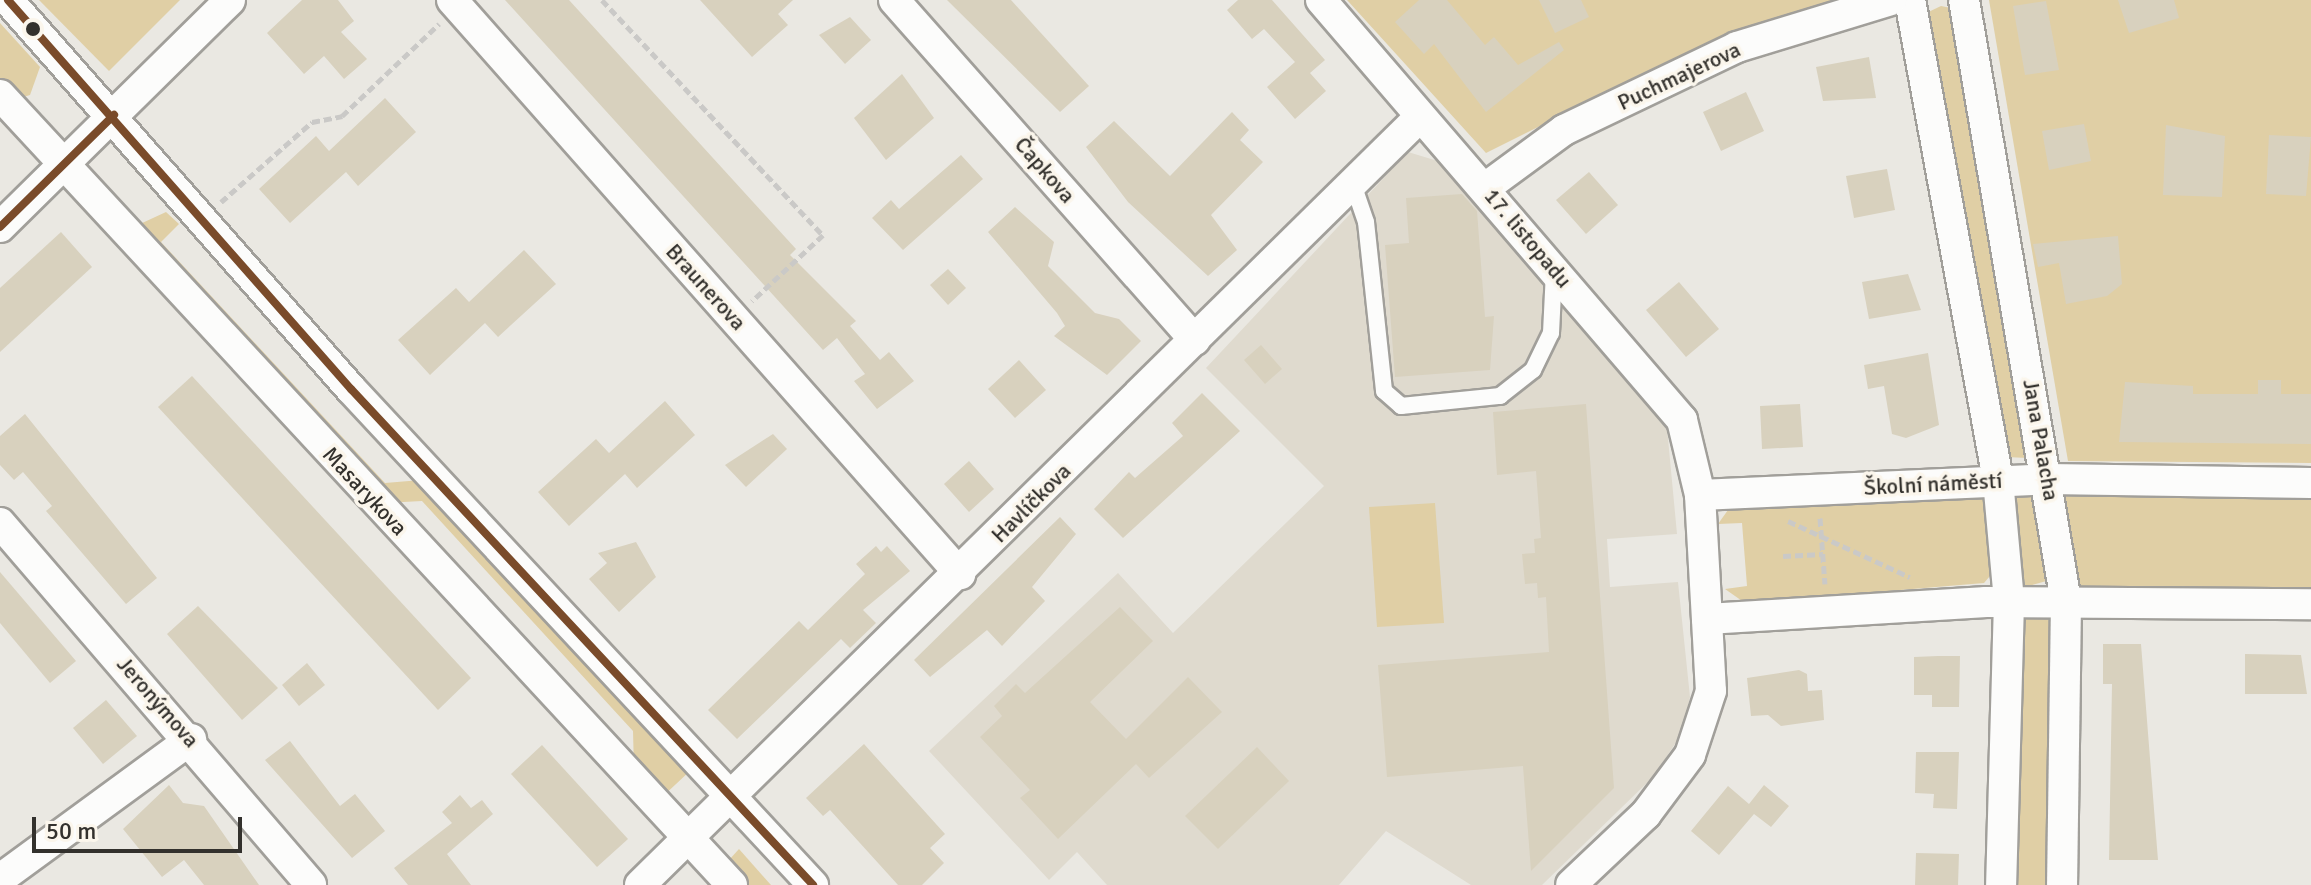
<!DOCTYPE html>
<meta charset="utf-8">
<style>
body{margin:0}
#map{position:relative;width:2311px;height:885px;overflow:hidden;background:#eae8e2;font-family:Signika,sans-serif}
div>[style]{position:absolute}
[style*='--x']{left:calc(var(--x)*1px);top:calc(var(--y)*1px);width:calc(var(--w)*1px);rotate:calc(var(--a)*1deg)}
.built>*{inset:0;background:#dfdace}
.green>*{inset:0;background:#e0cfa5}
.building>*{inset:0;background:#d8d1be}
.path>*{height:5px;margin-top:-2.5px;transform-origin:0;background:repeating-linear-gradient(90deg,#cac9c7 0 8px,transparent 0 12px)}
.roads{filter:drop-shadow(2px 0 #a19f9a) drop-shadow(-2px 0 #a19f9a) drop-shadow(0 2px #a19f9a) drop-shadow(0 -2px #a19f9a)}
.lane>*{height:16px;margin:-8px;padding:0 8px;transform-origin:8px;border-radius:8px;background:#fcfcfb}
.street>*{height:30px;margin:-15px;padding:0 15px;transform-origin:15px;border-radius:15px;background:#fcfcfb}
.bus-1>*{height:8px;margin:-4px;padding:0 4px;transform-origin:4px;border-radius:4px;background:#7a4b2a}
.dots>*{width:22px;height:22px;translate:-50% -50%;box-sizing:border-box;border:4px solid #fbf6ec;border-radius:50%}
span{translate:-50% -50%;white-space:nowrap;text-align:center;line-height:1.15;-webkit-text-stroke:7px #fbf6ec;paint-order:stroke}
.street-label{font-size:22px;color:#33312d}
.scale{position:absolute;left:32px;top:817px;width:210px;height:36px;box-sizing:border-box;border:4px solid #33312d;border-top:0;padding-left:10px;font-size:24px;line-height:28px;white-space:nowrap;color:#33312d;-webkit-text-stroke:6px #fbf6ec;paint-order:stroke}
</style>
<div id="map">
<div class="built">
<div style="clip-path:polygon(1408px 152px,1441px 162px,1667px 428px,1677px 534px,1607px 539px,1610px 587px,1678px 582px,1690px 697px,1682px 733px,1654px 776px,1542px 885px,1471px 885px,1386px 831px,1339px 885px,1107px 885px,1077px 852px,1049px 880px,929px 751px,1118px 573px,1173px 633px,1324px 486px,1206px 368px)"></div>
</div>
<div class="green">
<div style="clip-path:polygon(39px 0,180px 0,109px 71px)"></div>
<div style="clip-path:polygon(1347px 0,1844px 0,1709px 42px,1486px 153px)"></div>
<div style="clip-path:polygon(1989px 0,2311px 0,2311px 463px,2068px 461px)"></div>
<div style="clip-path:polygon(1941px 6px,1951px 8px,2028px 458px,2006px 457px,1920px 16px)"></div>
<div style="clip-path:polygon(0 23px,40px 67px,30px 95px,20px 98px,0 85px)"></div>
<div style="clip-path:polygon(166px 212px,179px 224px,161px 242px,385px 483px,421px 480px,691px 770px,660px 799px,634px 769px,633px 731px,422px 501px,385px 503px,140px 224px)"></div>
<div style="clip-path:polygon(2036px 491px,2050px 580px,2025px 587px,2013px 498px)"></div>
<div style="clip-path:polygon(2062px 494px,2311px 497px,2311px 594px,2076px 592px)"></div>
<div style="clip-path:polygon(1987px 497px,1995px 570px,1984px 583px,1745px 603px,1725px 589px,1747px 586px,1742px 523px,1718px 524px,1733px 503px)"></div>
<div style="clip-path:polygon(1435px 503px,1444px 623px,1377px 627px,1369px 507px)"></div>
<div style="clip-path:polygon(2019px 613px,2052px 613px,2049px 885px,2009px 885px)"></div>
<div style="clip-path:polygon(739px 849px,771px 885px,745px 885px,729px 860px)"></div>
</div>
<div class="building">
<div style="clip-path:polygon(302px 0,338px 0,354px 21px,341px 32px,367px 59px,344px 79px,324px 56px,304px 74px,267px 33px)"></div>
<div style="clip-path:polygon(505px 0,569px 0,796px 249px,790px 255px,856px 321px,850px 326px,880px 360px,889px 352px,914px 381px,877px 409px,854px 381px,865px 374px,837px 338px,823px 350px)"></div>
<div style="clip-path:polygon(700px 0,793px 0,778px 14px,788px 25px,752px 57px)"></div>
<div style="clip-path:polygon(947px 0,1011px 0,1089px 86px,1060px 112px)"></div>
<div style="clip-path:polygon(1238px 0,1272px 0,1325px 60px,1310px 73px,1326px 91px,1295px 119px,1267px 87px,1295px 62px,1264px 29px,1252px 39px,1227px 10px)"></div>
<div style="clip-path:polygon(1419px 0,1447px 0,1485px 45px,1494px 37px,1518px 65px,1559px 42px,1564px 50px,1486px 112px,1434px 44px,1424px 54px,1395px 22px)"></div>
<div style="clip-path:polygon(1539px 0,1581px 0,1589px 17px,1555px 33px)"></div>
<div style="clip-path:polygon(2118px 0,2174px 0,2179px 18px,2129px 33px)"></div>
<div style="clip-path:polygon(2046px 1px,2059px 70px,2025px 75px,2013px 6px)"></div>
<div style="clip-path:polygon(850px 17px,871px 40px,845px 64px,819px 35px)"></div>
<div style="clip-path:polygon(1869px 57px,1876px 98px,1823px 101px,1816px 67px)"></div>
<div style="clip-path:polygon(902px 74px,934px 118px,886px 160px,854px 118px)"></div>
<div style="clip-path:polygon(1746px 92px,1764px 131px,1721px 151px,1703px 112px)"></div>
<div style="clip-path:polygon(385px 98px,416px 132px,358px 186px,346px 172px,290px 223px,259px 189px,316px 136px,329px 151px)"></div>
<div style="clip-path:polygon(1232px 112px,1249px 130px,1240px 140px,1263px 162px,1211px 215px,1237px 250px,1208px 276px,1128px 202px,1086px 147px,1114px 121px,1170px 176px)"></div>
<div style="clip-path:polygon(2084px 124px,2091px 161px,2049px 170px,2042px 131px)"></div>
<div style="clip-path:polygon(2166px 125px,2225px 136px,2222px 197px,2163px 195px)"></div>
<div style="clip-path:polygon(2269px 135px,2311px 137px,2306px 196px,2266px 194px)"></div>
<div style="clip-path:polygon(961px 155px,983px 179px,903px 250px,872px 218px,891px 200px,899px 209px)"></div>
<div style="clip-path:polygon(1887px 169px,1895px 210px,1854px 218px,1846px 176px)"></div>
<div style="clip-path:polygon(1589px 172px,1618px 205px,1586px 234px,1556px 200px)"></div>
<div style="clip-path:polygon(1462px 194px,1477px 211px,1485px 317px,1494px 316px,1490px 370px,1395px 377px,1385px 245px,1409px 243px,1406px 198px)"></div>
<div style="clip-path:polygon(1015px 207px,1054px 242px,1048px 266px,1095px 313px,1119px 319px,1141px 341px,1107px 375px,1054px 336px,1065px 326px,1057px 313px,988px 232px)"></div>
<div style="clip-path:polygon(61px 232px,92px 267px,0 352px,0 288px)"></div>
<div style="clip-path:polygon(2118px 236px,2122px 284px,2107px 296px,2066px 304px,2059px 263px,2038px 267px,2033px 244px)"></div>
<div style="clip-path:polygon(524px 250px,556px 284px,498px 337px,485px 323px,430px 375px,398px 340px,456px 288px,469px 302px)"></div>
<div style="clip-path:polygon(948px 269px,966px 288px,948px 305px,930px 285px)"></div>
<div style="clip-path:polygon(1908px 274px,1921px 310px,1869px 319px,1862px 282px)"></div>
<div style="clip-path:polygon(1679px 282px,1719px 329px,1686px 357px,1646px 310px)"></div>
<div style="clip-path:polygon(1261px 345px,1282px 369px,1265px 384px,1244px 360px)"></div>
<div style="clip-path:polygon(1928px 353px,1939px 425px,1906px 438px,1892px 434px,1884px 386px,1868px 389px,1864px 365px)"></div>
<div style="clip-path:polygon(1019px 360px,1046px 390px,1015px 418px,988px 389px)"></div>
<div style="clip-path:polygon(192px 376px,471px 678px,438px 710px,158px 407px)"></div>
<div style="clip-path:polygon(2258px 380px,2281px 380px,2281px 394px,2311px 394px,2311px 444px,2119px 442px,2125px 382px,2193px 386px,2193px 394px,2258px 394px)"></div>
<div style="clip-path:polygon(1202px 393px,1240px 431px,1123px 538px,1094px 509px,1129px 472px,1135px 478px,1183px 436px,1172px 423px)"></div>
<div style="clip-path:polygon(665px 401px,695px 435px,637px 488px,625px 474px,569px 526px,538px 492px,596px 439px,609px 453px)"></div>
<div style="clip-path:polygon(1586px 404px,1614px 788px,1531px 871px,1523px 766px,1387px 777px,1378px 665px,1549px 652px,1546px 597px,1538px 598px,1537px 583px,1525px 584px,1522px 554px,1535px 553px,1534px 539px,1541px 538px,1536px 471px,1497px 475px,1493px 412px)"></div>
<div style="clip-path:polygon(1800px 404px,1803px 447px,1762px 449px,1760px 406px)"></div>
<div style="clip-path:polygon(25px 414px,157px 578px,126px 604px,46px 511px,52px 506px,23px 472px,14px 480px,0 465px,0 436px)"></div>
<div style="clip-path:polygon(773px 434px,787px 449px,746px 487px,725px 465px)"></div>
<div style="clip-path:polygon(969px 461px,994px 489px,969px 512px,944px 484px)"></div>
<div style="clip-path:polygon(1060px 517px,1076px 534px,1032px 587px,1045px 601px,1002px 646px,987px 630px,930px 677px,914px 660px)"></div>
<div style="clip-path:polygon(636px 542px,656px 577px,619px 612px,589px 579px,607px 563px,598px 553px)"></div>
<div style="clip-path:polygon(876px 546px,881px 552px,887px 546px,910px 571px,863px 610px,876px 623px,850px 648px,841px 639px,737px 739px,708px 710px,799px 621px,808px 630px,865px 574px,856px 564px)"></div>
<div style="clip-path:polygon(0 572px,76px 661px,50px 683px,0 623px)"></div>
<div style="clip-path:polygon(198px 606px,278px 688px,242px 720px,167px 634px)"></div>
<div style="clip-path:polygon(1120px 607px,1153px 641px,1090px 702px,1126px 739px,1188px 677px,1222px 712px,1149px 778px,1136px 764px,1058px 839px,1020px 798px,1030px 790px,980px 737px,1002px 716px,994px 706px,1016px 684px,1025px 693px)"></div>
<div style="clip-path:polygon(2103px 644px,2141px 644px,2158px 860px,2109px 860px,2112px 684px,2103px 684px)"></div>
<div style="clip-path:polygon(2245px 654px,2301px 655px,2307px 694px,2245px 694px)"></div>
<div style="clip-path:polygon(1938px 656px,1960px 656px,1959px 707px,1932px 707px,1932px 695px,1914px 695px,1914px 657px)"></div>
<div style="clip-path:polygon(307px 663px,325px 685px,299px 706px,282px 685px)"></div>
<div style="clip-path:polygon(1799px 670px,1807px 674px,1808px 691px,1822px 690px,1824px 720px,1781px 726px,1768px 715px,1751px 716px,1747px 678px)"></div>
<div style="clip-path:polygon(106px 700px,137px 736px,103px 764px,73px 728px)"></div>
<div style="clip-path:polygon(290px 741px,340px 806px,355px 794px,385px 831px,352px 858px,265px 760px)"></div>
<div style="clip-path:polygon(864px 744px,945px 834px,930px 848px,944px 863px,922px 885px,898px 885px,830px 810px,823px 816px,806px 798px)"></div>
<div style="clip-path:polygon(542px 745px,628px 839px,597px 867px,511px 774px)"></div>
<div style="clip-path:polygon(1257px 747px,1289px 781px,1218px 849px,1185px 816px)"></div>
<div style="clip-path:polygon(1916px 752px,1959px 752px,1957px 809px,1933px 808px,1934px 794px,1915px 793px)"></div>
<div style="clip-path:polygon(169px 785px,183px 803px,204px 806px,259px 885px,204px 885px,184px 860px,162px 877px,123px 829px)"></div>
<div style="clip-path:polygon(1764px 785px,1789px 806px,1771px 827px,1754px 814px,1719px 855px,1691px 831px,1728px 786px,1749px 804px)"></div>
<div style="clip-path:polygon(460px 795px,471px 808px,482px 800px,493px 814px,447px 854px,471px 885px,408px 885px,394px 868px,452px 823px,442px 812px)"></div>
<div style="clip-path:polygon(1916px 853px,1959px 854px,1958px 885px,1915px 885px)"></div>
</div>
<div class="path">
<div style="--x:602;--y:0;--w:323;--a:46.8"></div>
<div style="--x:823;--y:235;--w:97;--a:137.1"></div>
<div style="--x:221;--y:202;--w:121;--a:-41.3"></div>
<div style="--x:312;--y:122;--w:31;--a:-11"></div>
<div style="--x:342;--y:116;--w:134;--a:-43.5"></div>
<div style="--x:1820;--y:518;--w:66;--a:85.7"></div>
<div style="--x:1788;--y:521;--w:134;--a:24.7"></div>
<div style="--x:1783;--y:556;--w:40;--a:-2.9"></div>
</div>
<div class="roads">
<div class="lane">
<div style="--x:1353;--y:184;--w:40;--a:71.1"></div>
<div style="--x:1366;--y:222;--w:170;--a:83.9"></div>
<div style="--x:1384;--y:391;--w:23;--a:41"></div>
<div style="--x:1401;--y:406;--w:100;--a:-5.8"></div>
<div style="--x:1500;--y:396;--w:42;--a:-38.2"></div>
<div style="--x:1533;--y:370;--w:41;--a:-64.1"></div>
<div style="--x:1551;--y:333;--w:61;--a:-87.2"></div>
</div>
<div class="street">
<div style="--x:8;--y:0;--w:519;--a:48.6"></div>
<div style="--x:351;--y:389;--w:678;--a:47.03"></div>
<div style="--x:452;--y:0;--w:767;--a:48.49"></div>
<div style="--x:894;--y:0;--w:454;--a:48.5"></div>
<div style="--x:1321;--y:0;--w:554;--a:49.32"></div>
<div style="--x:1682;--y:420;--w:77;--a:76.5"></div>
<div style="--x:1700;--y:495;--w:196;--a:86.8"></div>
<div style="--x:1711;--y:691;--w:67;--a:108.2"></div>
<div style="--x:1690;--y:755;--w:74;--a:126.7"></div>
<div style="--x:1646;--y:814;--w:103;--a:136.6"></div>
<div style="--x:1910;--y:0;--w:488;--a:79.6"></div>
<div style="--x:1998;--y:480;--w:122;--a:84.8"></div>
<div style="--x:2009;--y:602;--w:283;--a:91.6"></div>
<div style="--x:1964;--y:0;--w:611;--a:80.38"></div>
<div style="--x:2066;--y:602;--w:283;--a:90.8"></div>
<div style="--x:0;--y:95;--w:1077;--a:47.18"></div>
<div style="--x:1485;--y:188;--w:98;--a:-36.3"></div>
<div style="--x:1564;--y:130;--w:192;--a:-25.6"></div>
<div style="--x:1737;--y:47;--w:161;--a:-17"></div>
<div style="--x:0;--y:227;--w:323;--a:-44.6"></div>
<div style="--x:1700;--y:495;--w:349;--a:-2.6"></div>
<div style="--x:2049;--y:479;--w:262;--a:0.9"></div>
<div style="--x:0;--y:523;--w:477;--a:49.3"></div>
<div style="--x:1707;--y:619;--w:280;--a:-3.5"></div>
<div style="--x:1986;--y:602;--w:325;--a:0.4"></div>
<div style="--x:0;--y:879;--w:237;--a:-36.2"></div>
<div style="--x:640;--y:885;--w:1095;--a:-44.56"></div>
</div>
</div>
<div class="bus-1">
<div style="--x:8;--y:0;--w:519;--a:48.6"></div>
<div style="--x:351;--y:389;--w:678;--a:47.03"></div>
<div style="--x:0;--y:227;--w:160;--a:-44.5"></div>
</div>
<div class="dots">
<div style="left:33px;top:29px;background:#33312d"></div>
</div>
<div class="street-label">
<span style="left:1679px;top:76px;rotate:-25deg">Puchmajerova</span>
<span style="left:1045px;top:170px;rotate:49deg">Čapkova</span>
<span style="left:1528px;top:238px;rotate:50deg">17. listopadu</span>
<span style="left:706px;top:287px;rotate:48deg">Braunerova</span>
<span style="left:2041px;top:440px;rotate:80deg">Jana Palacha</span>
<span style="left:1933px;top:484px;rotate:-3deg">Školní náměstí</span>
<span style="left:365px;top:491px;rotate:47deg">Masarykova</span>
<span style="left:1031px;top:503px;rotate:-45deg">Havlíčkova</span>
<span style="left:158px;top:702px;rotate:49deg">Jeronýmova</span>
</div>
<div class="scale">50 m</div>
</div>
